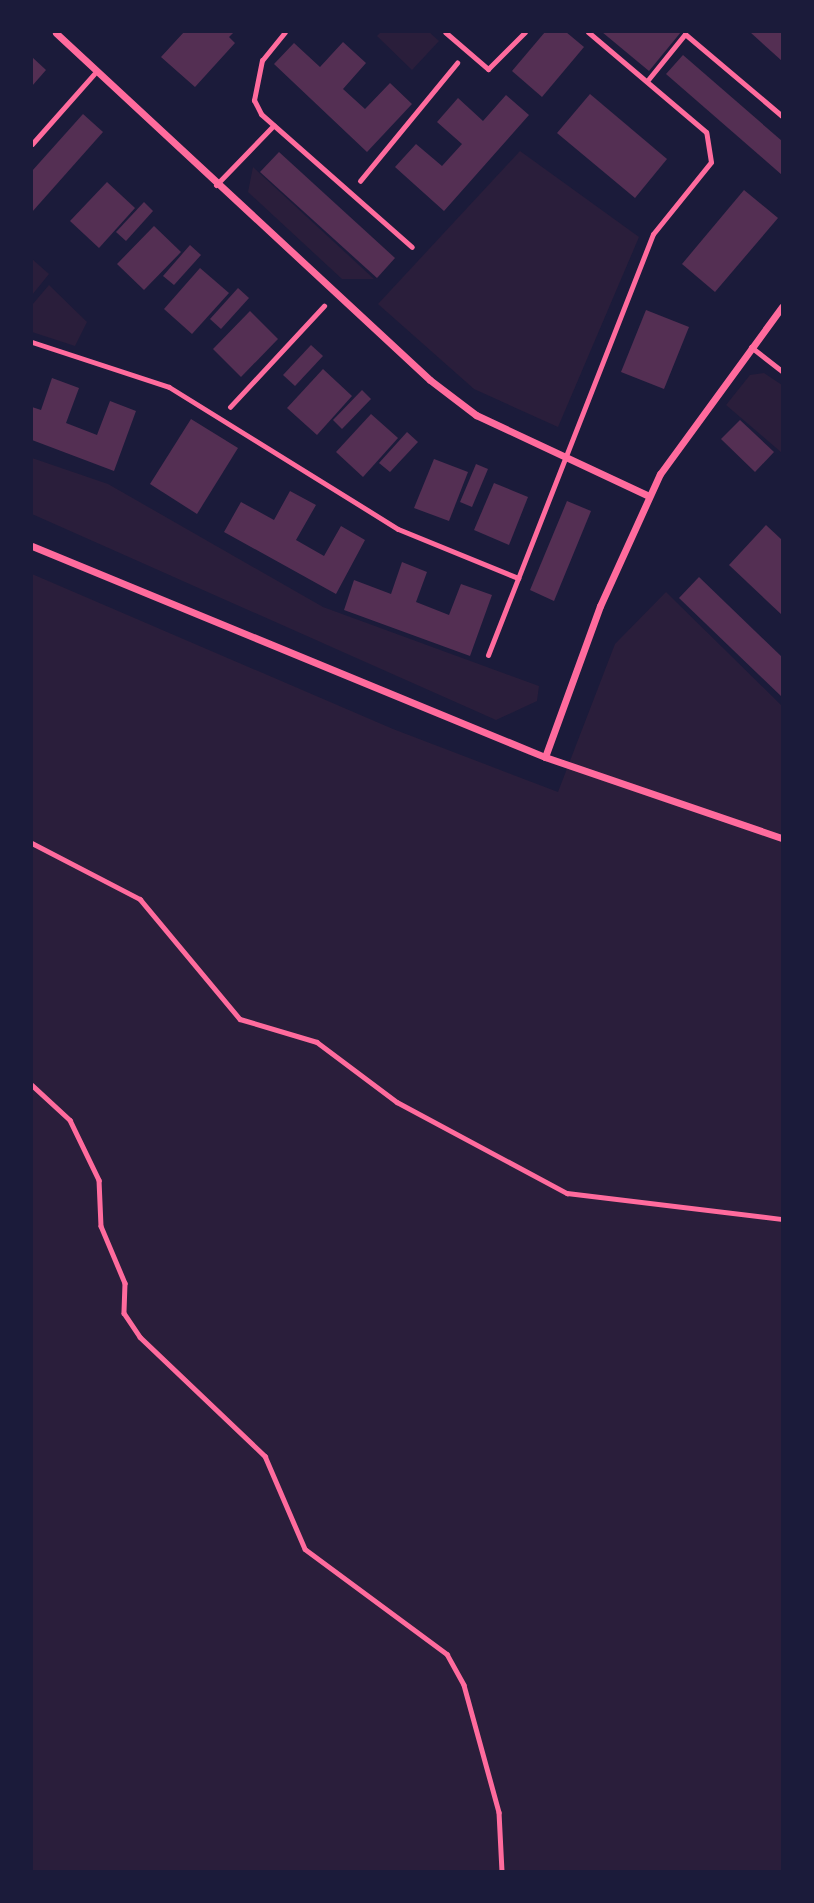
<!DOCTYPE html>
<style>
body{margin:0}
#map{position:relative;width:814px;height:1903px;overflow:hidden;background:#1b1b3a;font-family:Ubuntu,sans-serif}
div>[style]{position:absolute}
[style*='--x']{left:calc(var(--x)*1px);top:calc(var(--y)*1px);width:calc(var(--w)*1px);rotate:calc(var(--a)*1deg)}
.green>*{inset:0;background:#2a1e3b}
.building>*{inset:0;background:#542f53}
.path>*{height:4.5px;margin:-2.25px;padding:0 2.25px;transform-origin:2.25px;border-radius:2.25px;background:#ff6b9d}
.service>*{height:5px;margin:-2.5px;padding:0 2.5px;transform-origin:2.5px;border-radius:2.5px;background:#ff6b9d}
.minor>*{height:7px;margin:-3.5px;padding:0 3.5px;transform-origin:3.5px;border-radius:3.5px;background:#ff6b9d}
span{translate:-50% -50%;white-space:nowrap;text-align:center;line-height:1.15;-webkit-text-stroke:5px #1b1b3a;paint-order:stroke}
.frame{position:absolute;inset:0;border:33px solid #1b1b3a;pointer-events:none}
</style>
<div id="map">
<div class="green">
<div style="clip-path:polygon(381px 32px,429px 32px,439px 41px,412px 70px,377px 36px)"></div>
<div style="clip-path:polygon(520px 151px,639px 237px,558px 427px,474px 389px,378px 304px)"></div>
<div style="clip-path:polygon(253px 167px,374px 279px,342px 279px,248px 192px)"></div>
<div style="clip-path:polygon(32px 259px,49px 274px,32px 295px)"></div>
<div style="clip-path:polygon(49px 285px,87px 322px,75px 346px,32px 332px,32px 305px)"></div>
<div style="clip-path:polygon(764px 373px,782px 385px,782px 453px,726px 405px,750px 375px)"></div>
<div style="clip-path:polygon(32px 458px,108px 484px,323px 607px,539px 686px,537px 701px,496px 720px,32px 514px)"></div>
<div style="clip-path:polygon(32px 574px,393px 729px,558px 792px,615px 644px,666px 592px,782px 706px,782px 1871px,32px 1871px)"></div>
</div>
<div class="building">
<div style="clip-path:polygon(184px 32px,234px 32px,229px 37px,235px 43px,195px 87px,161px 57px)"></div>
<div style="clip-path:polygon(545px 32px,566px 32px,584px 47px,542px 97px,512px 71px)"></div>
<div style="clip-path:polygon(602px 32px,681px 32px,649px 71px)"></div>
<div style="clip-path:polygon(750px 32px,782px 32px,782px 61px)"></div>
<div style="clip-path:polygon(343px 42px,366px 63px,343px 89px,365px 109px,390px 83px,412px 104px,367px 152px,274px 64px,294px 43px,320px 67px)"></div>
<div style="clip-path:polygon(683px 55px,782px 141px,782px 175px,666px 74px)"></div>
<div style="clip-path:polygon(32px 57px,46px 70px,32px 86px)"></div>
<div style="clip-path:polygon(590px 94px,667px 159px,635px 198px,557px 133px)"></div>
<div style="clip-path:polygon(506px 95px,529px 115px,444px 211px,395px 167px,416px 144px,442px 166px,462px 144px,437px 122px,458px 98px,483px 121px)"></div>
<div style="clip-path:polygon(83px 114px,103px 132px,32px 212px,32px 171px)"></div>
<div style="clip-path:polygon(279px 152px,395px 258px,377px 278px,260px 172px)"></div>
<div style="clip-path:polygon(107px 182px,135px 208px,99px 248px,70px 221px)"></div>
<div style="clip-path:polygon(744px 190px,778px 218px,715px 292px,682px 264px)"></div>
<div style="clip-path:polygon(144px 202px,153px 211px,126px 241px,116px 232px)"></div>
<div style="clip-path:polygon(154px 226px,181px 252px,144px 290px,117px 264px)"></div>
<div style="clip-path:polygon(190px 245px,201px 255px,174px 285px,163px 276px)"></div>
<div style="clip-path:polygon(200px 268px,229px 293px,192px 334px,164px 309px)"></div>
<div style="clip-path:polygon(238px 288px,249px 298px,221px 329px,210px 319px)"></div>
<div style="clip-path:polygon(646px 310px,689px 327px,664px 389px,621px 372px)"></div>
<div style="clip-path:polygon(250px 311px,278px 339px,241px 377px,213px 349px)"></div>
<div style="clip-path:polygon(311px 345px,323px 356px,295px 386px,283px 375px)"></div>
<div style="clip-path:polygon(323px 369px,352px 396px,317px 435px,287px 408px)"></div>
<div style="clip-path:polygon(52px 378px,79px 388px,66px 423px,97px 435px,110px 401px,136px 411px,114px 471px,32px 440px,32px 407px,41px 410px)"></div>
<div style="clip-path:polygon(362px 390px,371px 399px,342px 429px,333px 420px)"></div>
<div style="clip-path:polygon(371px 414px,398px 438px,363px 477px,336px 452px)"></div>
<div style="clip-path:polygon(191px 419px,238px 448px,197px 514px,150px 484px)"></div>
<div style="clip-path:polygon(740px 420px,774px 452px,755px 472px,721px 439px)"></div>
<div style="clip-path:polygon(407px 432px,418px 442px,390px 472px,379px 463px)"></div>
<div style="clip-path:polygon(434px 459px,468px 472px,449px 521px,414px 508px)"></div>
<div style="clip-path:polygon(476px 464px,488px 469px,472px 507px,460px 502px)"></div>
<div style="clip-path:polygon(494px 483px,528px 497px,509px 545px,474px 530px)"></div>
<div style="clip-path:polygon(290px 491px,316px 505px,296px 540px,324px 556px,341px 526px,365px 540px,336px 594px,224px 532px,241px 502px,274px 520px)"></div>
<div style="clip-path:polygon(567px 501px,591px 511px,554px 601px,530px 590px)"></div>
<div style="clip-path:polygon(766px 525px,782px 540px,782px 615px,729px 565px)"></div>
<div style="clip-path:polygon(402px 562px,427px 572px,416px 602px,449px 615px,461px 584px,492px 595px,470px 656px,344px 610px,354px 580px,391px 594px)"></div>
<div style="clip-path:polygon(699px 577px,782px 657px,782px 697px,679px 598px)"></div>
</div>
<div class="path">
<div style="--x:360;--y:181;--w:153;--a:-50.6"></div>
<div style="--x:230;--y:407;--w:138;--a:-47.1"></div>
<div style="--x:32;--y:843;--w:122;--a:27.4"></div>
<div style="--x:140;--y:899;--w:156;--a:50.2"></div>
<div style="--x:240;--y:1019;--w:80;--a:16.6"></div>
<div style="--x:317;--y:1042;--w:100;--a:36.9"></div>
<div style="--x:397;--y:1102;--w:193;--a:28.2"></div>
<div style="--x:567;--y:1193;--w:217;--a:6.9"></div>
<div style="--x:32;--y:1085;--w:52;--a:42.6"></div>
<div style="--x:70;--y:1120;--w:67;--a:64.2"></div>
<div style="--x:99;--y:1180;--w:46;--a:87.5"></div>
<div style="--x:101;--y:1226;--w:62;--a:67.2"></div>
<div style="--x:125;--y:1283;--w:30;--a:92"></div>
<div style="--x:124;--y:1313;--w:29;--a:56"></div>
<div style="--x:140;--y:1337;--w:173;--a:43.6"></div>
<div style="--x:265;--y:1456;--w:101;--a:66.7"></div>
<div style="--x:305;--y:1549;--w:177;--a:36.5"></div>
<div style="--x:447;--y:1654;--w:35;--a:61"></div>
<div style="--x:464;--y:1685;--w:132;--a:74.6"></div>
<div style="--x:499;--y:1812;--w:59;--a:87.1"></div>
</div>
<div class="service">
<div style="--x:285;--y:32;--w:36;--a:129"></div>
<div style="--x:262;--y:60;--w:41;--a:101.3"></div>
<div style="--x:254;--y:100;--w:16;--a:63"></div>
<div style="--x:261;--y:114;--w:201;--a:41.4"></div>
<div style="--x:445;--y:32;--w:57;--a:40.7"></div>
<div style="--x:488;--y:69;--w:52;--a:-45"></div>
<div style="--x:685;--y:34;--w:127;--a:40.2"></div>
<div style="--x:647;--y:81;--w:60;--a:-51"></div>
<div style="--x:32;--y:144;--w:94;--a:-48.5"></div>
<div style="--x:216;--y:185;--w:83;--a:-46"></div>
<div style="--x:32;--y:342;--w:144;--a:18.2"></div>
<div style="--x:169;--y:387;--w:269;--a:31.8"></div>
<div style="--x:398;--y:529;--w:130;--a:22.2"></div>
<div style="--x:751;--y:347;--w:39;--a:38"></div>
<div style="--x:488;--y:655;--w:452;--a:-68.6"></div>
<div style="--x:653;--y:234;--w:92;--a:-51.1"></div>
<div style="--x:711;--y:162;--w:30;--a:-99"></div>
<div style="--x:706;--y:132;--w:155;--a:-139.7"></div>
</div>
<div class="minor">
<div style="--x:56;--y:33;--w:510;--a:42.86"></div>
<div style="--x:430;--y:380;--w:58;--a:37.3"></div>
<div style="--x:476;--y:415;--w:191;--a:25.1"></div>
<div style="--x:32;--y:546;--w:555;--a:22.36"></div>
<div style="--x:545;--y:757;--w:250;--a:18.9"></div>
<div style="--x:545;--y:757;--w:161;--a:-70"></div>
<div style="--x:600;--y:606;--w:145;--a:-65.6"></div>
<div style="--x:660;--y:474;--w:207;--a:-53.9"></div>
</div>
<div class="frame"></div>
</div>
